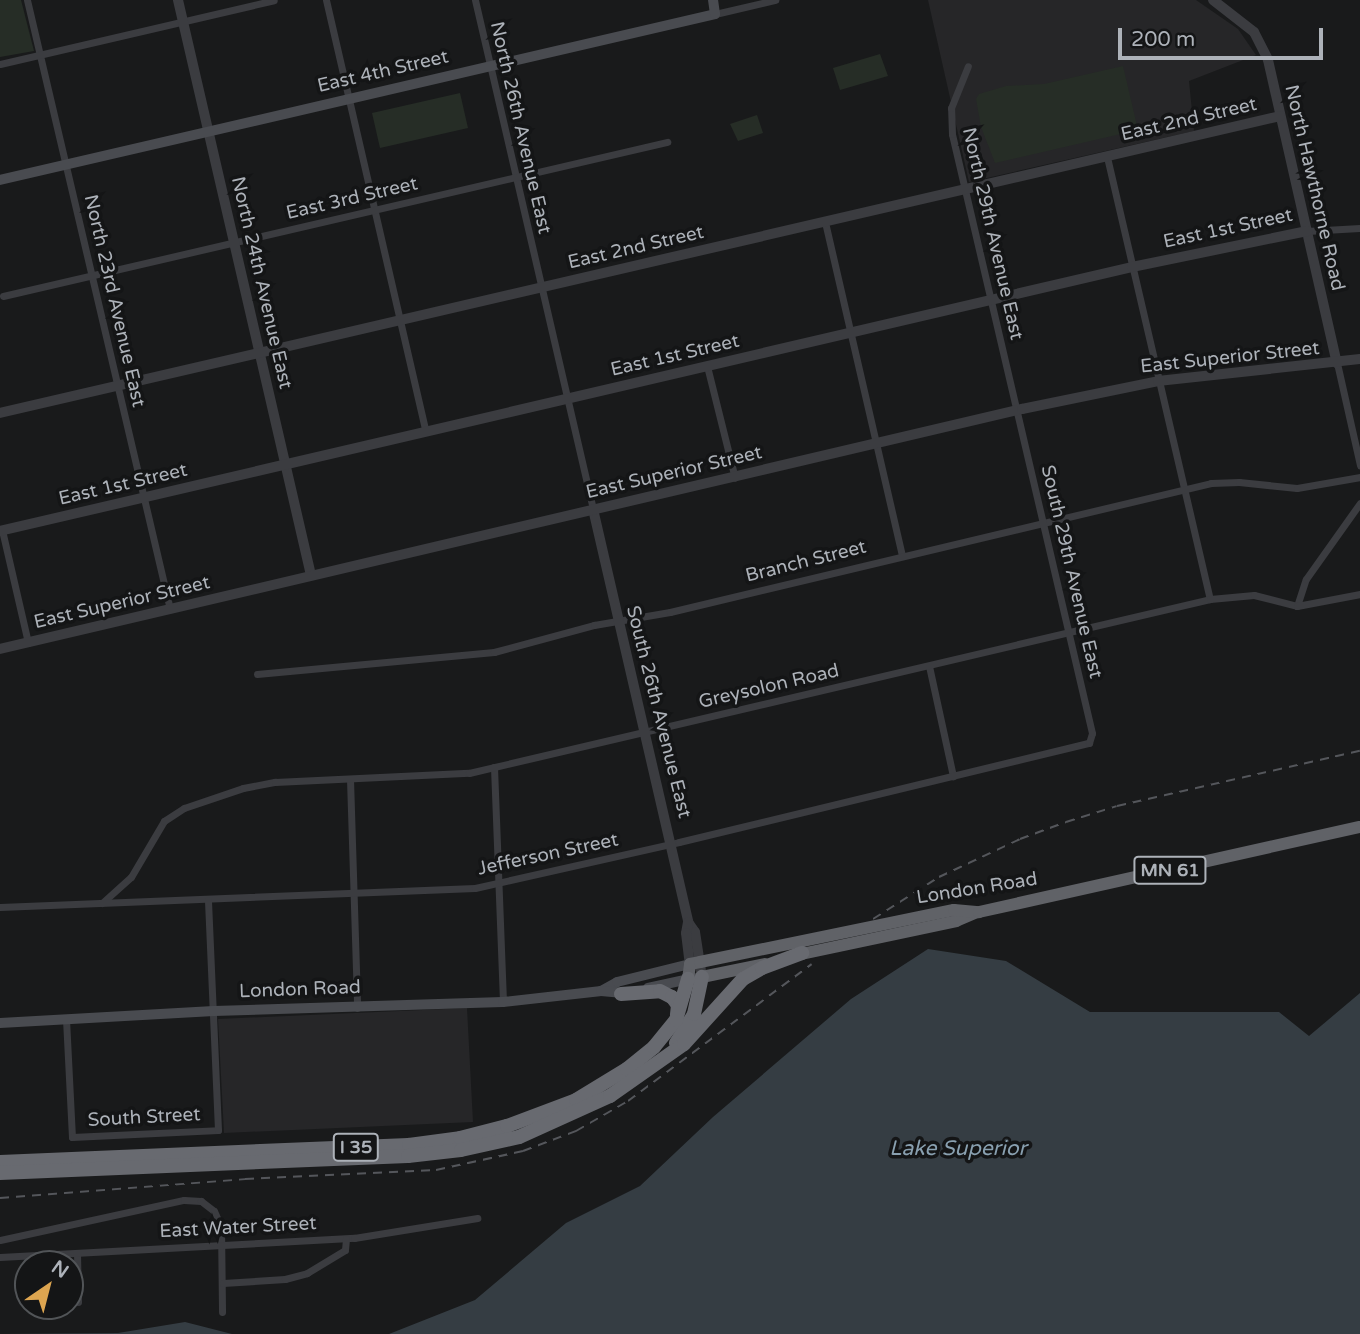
<!DOCTYPE html>
<style>
body{margin:0}
#map{position:relative;width:1360px;height:1334px;overflow:hidden;background:#191a1b;font-family:"Varela Round",sans-serif}
div>[style]{position:absolute}
[style*='--x']{left:calc(var(--x)*1px);top:calc(var(--y)*1px);width:calc(var(--w)*1px);rotate:calc(var(--a)*1deg)}
.built>*{inset:0;background:#262628}
.green>*{inset:0;background:#262d26}
.water>*{inset:0;background:#353d43}
.minor>*{height:7px;margin:-3.5px;padding:0 3.5px;transform-origin:3.5px;border-radius:3.5px;background:#3b3c40}
.tertiary>*{height:10px;margin:-5px;padding:0 5px;transform-origin:5px;border-radius:5px;background:#3b3c40}
.secondary>*{height:10px;margin:-5px;padding:0 5px;transform-origin:5px;border-radius:5px;background:#494b50}
.trunk>*{height:12px;margin:-6px;padding:0 6px;transform-origin:6px;border-radius:6px;background:#606267}
.motorway>*{height:14px;margin:-7px;padding:0 7px;transform-origin:7px;border-radius:7px;background:#686a70}
.rail>*{height:2px;margin-top:-1px;transform-origin:0;background:repeating-linear-gradient(90deg,#54565b 0 9px,transparent 0 16px)}
span{translate:-50% -50%;white-space:nowrap;text-align:center;line-height:1.15;-webkit-text-stroke:7px #141516;paint-order:stroke}
.shield-label span{padding:2px 5px;background:#141516;border:2px solid;border-radius:5px;-webkit-text-stroke-width:0}
.shield-label{font-size:18px;color:#adb2b9;font-weight:700}
.street-label{font-size:19px;color:#adb2b9}
.water-label{font-size:21px;color:#89a0b0;font-style:italic}
.north{position:absolute;left:14px;top:1250px;width:70px;height:70px;box-sizing:border-box;background:#141516;border:2px solid #515457;border-radius:50%;rotate:35deg;font-size:19px;font-weight:700;line-height:28px;text-align:center;color:#adb2b9}
.north::after{content:'';display:block;margin:auto;width:24px;height:32px;background:#dda550;clip-path:polygon(50% 0,100% 100%,50% 72%,0 100%)}
.scale{position:absolute;left:1118px;top:28px;width:205px;height:32px;box-sizing:border-box;border:4px solid #adb2b9;border-top:0;padding-left:9px;font-size:21px;line-height:24px;white-space:nowrap;color:#adb2b9;-webkit-text-stroke:5px #141516;paint-order:stroke}
</style>
<div id="map">
<div class="built">
<div style="clip-path:polygon(928px 0,1196px 0,1238px 29px,1256px 55px,1189px 81px,1194px 131px,969px 182px)"></div>
<div style="clip-path:polygon(467px 1008px,473px 1122px,224px 1133px,218px 1019px)"></div>
</div>
<div class="green">
<div style="clip-path:polygon(0 0,21px 0,34px 51px,0 57px)"></div>
<div style="clip-path:polygon(880px 54px,888px 76px,840px 90px,833px 68px)"></div>
<div style="clip-path:polygon(1123px 66px,1138px 130px,995px 163px,981px 127px,976px 99px,979px 94px,1006px 86px,1044px 84px)"></div>
<div style="clip-path:polygon(460px 93px,468px 128px,380px 148px,372px 113px)"></div>
<div style="clip-path:polygon(757px 115px,763px 133px,738px 141px,730px 124px)"></div>
</div>
<div class="water">
<div style="clip-path:polygon(928px 949px,1006px 961px,1090px 1012px,1279px 1012px,1309px 1036px,1360px 993px,1360px 1334px,389px 1334px,475px 1300px,566px 1223px,640px 1186px,713px 1117px,851px 999px)"></div>
<div style="clip-path:polygon(185px 1322px,232px 1334px,0 1334px,118px 1333px)"></div>
</div>
<div class="minor">
<div style="--x:27;--y:0;--w:626;--a:76.79"></div>
<div style="--x:326;--y:0;--w:443;--a:77"></div>
<div style="--x:475;--y:0;--w:522;--a:76.95"></div>
<div style="--x:715;--y:14;--w:62;--a:-13.1"></div>
<div style="--x:0;--y:64;--w:281;--a:-13.1"></div>
<div style="--x:1107;--y:157;--w:454;--a:76.9"></div>
<div style="--x:825;--y:222;--w:342;--a:77"></div>
<div style="--x:1307;--y:231;--w:53;--a:-3.2"></div>
<div style="--x:3;--y:296;--w:682;--a:-13.06"></div>
<div style="--x:1337;--y:363;--w:105;--a:77.3"></div>
<div style="--x:707;--y:366;--w:115;--a:76"></div>
<div style="--x:2;--y:530;--w:116;--a:77"></div>
<div style="--x:1297;--y:606;--w:28;--a:-72"></div>
<div style="--x:1306;--y:579;--w:93;--a:-54.6"></div>
<div style="--x:929;--y:666;--w:113;--a:77.7"></div>
<div style="--x:257;--y:674;--w:238;--a:-5.3"></div>
<div style="--x:494;--y:652;--w:104;--a:-15.1"></div>
<div style="--x:594;--y:625;--w:77;--a:-9.7"></div>
<div style="--x:670;--y:612;--w:556;--a:-13.41"></div>
<div style="--x:1211;--y:483;--w:28;--a:-2"></div>
<div style="--x:1239;--y:482;--w:58;--a:5.9"></div>
<div style="--x:1297;--y:488;--w:64;--a:-9.9"></div>
<div style="--x:494;--y:767;--w:235;--a:87.8"></div>
<div style="--x:350;--y:779;--w:229;--a:88.2"></div>
<div style="--x:102;--y:903;--w:39;--a:-42"></div>
<div style="--x:131;--y:877;--w:65;--a:-59.5"></div>
<div style="--x:164;--y:821;--w:24;--a:-33"></div>
<div style="--x:184;--y:808;--w:62;--a:-18.7"></div>
<div style="--x:243;--y:788;--w:33;--a:-11"></div>
<div style="--x:275;--y:782;--w:194;--a:-2.7"></div>
<div style="--x:469;--y:773;--w:761;--a:-13.21"></div>
<div style="--x:1210;--y:599;--w:44;--a:-5.2"></div>
<div style="--x:1254;--y:595;--w:44;--a:14.3"></div>
<div style="--x:1297;--y:606;--w:64;--a:-10.8"></div>
<div style="--x:0;--y:907;--w:475;--a:-2.3"></div>
<div style="--x:475;--y:888;--w:209;--a:-12.7"></div>
<div style="--x:679;--y:842;--w:422;--a:-13.6"></div>
<div style="--x:1089;--y:743;--w:10;--a:-73"></div>
<div style="--x:1092;--y:733;--w:615;--a:-103.16"></div>
<div style="--x:952;--y:134;--w:26;--a:-92"></div>
<div style="--x:951;--y:108;--w:45;--a:-68"></div>
<div style="--x:66;--y:1019;--w:118;--a:87.1"></div>
<div style="--x:72;--y:1137;--w:146;--a:-2.7"></div>
<div style="--x:218;--y:1130;--w:230;--a:-92.5"></div>
<div style="--x:0;--y:1240;--w:188;--a:-12.3"></div>
<div style="--x:184;--y:1200;--w:17;--a:3"></div>
<div style="--x:201;--y:1201;--w:16;--a:38"></div>
<div style="--x:214;--y:1211;--w:17;--a:66"></div>
<div style="--x:221;--y:1227;--w:85;--a:89.3"></div>
<div style="--x:77;--y:1253;--w:49;--a:88.8"></div>
<div style="--x:0;--y:1257;--w:355;--a:-3.1"></div>
<div style="--x:354;--y:1238;--w:125;--a:-9.2"></div>
<div style="--x:223;--y:1283;--w:62;--a:-3.7"></div>
<div style="--x:285;--y:1279;--w:23;--a:-15"></div>
<div style="--x:307;--y:1273;--w:44;--a:-31.2"></div>
<div style="--x:345;--y:1250;--w:11;--a:-85"></div>
</div>
<div class="tertiary">
<div style="--x:178;--y:0;--w:590;--a:76.98"></div>
<div style="--x:1213;--y:0;--w:52;--a:38"></div>
<div style="--x:1254;--y:32;--w:31;--a:63"></div>
<div style="--x:1268;--y:60;--w:311;--a:77.2"></div>
<div style="--x:0;--y:413;--w:1314;--a:-13.06"></div>
<div style="--x:593;--y:509;--w:424;--a:77"></div>
<div style="--x:688;--y:922;--w:12;--a:55"></div>
<div style="--x:695;--y:932;--w:46;--a:81.2"></div>
<div style="--x:0;--y:531;--w:1162;--a:-13.13"></div>
<div style="--x:1132;--y:267;--w:179;--a:-11.6"></div>
<div style="--x:0;--y:649;--w:1050;--a:-13.22"></div>
<div style="--x:1022;--y:409;--w:139;--a:-11.6"></div>
<div style="--x:1158;--y:381;--w:203;--a:-6.2"></div>
<div style="--x:688;--y:922;--w:11;--a:100"></div>
<div style="--x:686;--y:933;--w:31;--a:83"></div>
</div>
<div class="secondary">
<div style="--x:0;--y:180;--w:734;--a:-13.07"></div>
<div style="--x:715;--y:14;--w:14;--a:-98"></div>
<div style="--x:648;--y:988;--w:47;--a:-12.3"></div>
<div style="--x:601;--y:991;--w:18;--a:-29"></div>
<div style="--x:617;--y:982;--w:75;--a:-13.9"></div>
<div style="--x:0;--y:1023;--w:214;--a:-3.2"></div>
<div style="--x:214;--y:1011;--w:289;--a:-1.8"></div>
<div style="--x:503;--y:1002;--w:99;--a:-6.4"></div>
<div style="--x:601;--y:991;--w:25;--a:5"></div>
</div>
<div class="trunk">
<div style="--x:792;--y:956;--w:168;--a:-12"></div>
<div style="--x:956;--y:921;--w:21;--a:-23"></div>
<div style="--x:702;--y:977;--w:64;--a:-11.7"></div>
<div style="--x:688;--y:979;--w:15;--a:-82"></div>
<div style="--x:690;--y:964;--w:10;--a:-11"></div>
<div style="--x:700;--y:962;--w:259;--a:-11.6"></div>
<div style="--x:954;--y:910;--w:25;--a:5"></div>
<div style="--x:979;--y:912;--w:390;--a:-12.6"></div>
</div>
<div class="motorway">
<div style="--x:621;--y:994;--w:39;--a:-4"></div>
<div style="--x:660;--y:991;--w:13;--a:27"></div>
<div style="--x:672;--y:997;--w:10;--a:53"></div>
<div style="--x:678;--y:1005;--w:10;--a:96"></div>
<div style="--x:676;--y:1043;--w:34;--a:-58"></div>
<div style="--x:694;--y:1014;--w:38;--a:-78"></div>
<div style="--x:0;--y:1162;--w:409;--a:-2.4"></div>
<div style="--x:409;--y:1145;--w:51;--a:-7.8"></div>
<div style="--x:460;--y:1138;--w:49;--a:-14.3"></div>
<div style="--x:507;--y:1126;--w:74;--a:-20.6"></div>
<div style="--x:576;--y:1100;--w:60;--a:-31.3"></div>
<div style="--x:627;--y:1069;--w:35;--a:-39"></div>
<div style="--x:654;--y:1047;--w:35;--a:-51"></div>
<div style="--x:676;--y:1020;--w:43;--a:-73.7"></div>
<div style="--x:0;--y:1173;--w:408;--a:-2.4"></div>
<div style="--x:408;--y:1156;--w:53;--a:-6.5"></div>
<div style="--x:461;--y:1150;--w:59;--a:-12.6"></div>
<div style="--x:519;--y:1137;--w:100;--a:-24.3"></div>
<div style="--x:610;--y:1096;--w:90;--a:-35.1"></div>
<div style="--x:684;--y:1044;--w:88;--a:-47.8"></div>
<div style="--x:743;--y:979;--w:22;--a:-30"></div>
<div style="--x:762;--y:968;--w:43;--a:-20.6"></div>
</div>
<div class="rail">
<div style="--x:873;--y:919;--w:78;--a:-32.5"></div>
<div style="--x:939;--y:877;--w:89;--a:-25.1"></div>
<div style="--x:1020;--y:839;--w:49;--a:-20.3"></div>
<div style="--x:1066;--y:822;--w:53;--a:-17.4"></div>
<div style="--x:1117;--y:806;--w:249;--a:-12.8"></div>
<div style="--x:0;--y:1198;--w:246;--a:-4.4"></div>
<div style="--x:245;--y:1179;--w:191;--a:-2.7"></div>
<div style="--x:436;--y:1170;--w:89;--a:-12.3"></div>
<div style="--x:523;--y:1151;--w:57;--a:-20.7"></div>
<div style="--x:576;--y:1131;--w:60;--a:-30"></div>
<div style="--x:628;--y:1101;--w:229;--a:-36.7"></div>
</div>
<div class="shield-label">
<span style="left:1170px;top:870px">MN 61</span>
<span style="left:356px;top:1147px">I 35</span>
</div>
<div class="street-label">
<span style="left:383px;top:72px;rotate:-13deg">East 4th Street</span>
<span style="left:1189px;top:120px;rotate:-13deg">East 2nd Street</span>
<span style="left:520px;top:128px;rotate:77deg">North 26th Avenue East</span>
<span style="left:1314px;top:188px;rotate:77deg">North Hawthorne Road</span>
<span style="left:352px;top:199px;rotate:-13deg">East 3rd Street</span>
<span style="left:1228px;top:229px;rotate:-12deg">East 1st Street</span>
<span style="left:992px;top:234px;rotate:77deg">North 29th Avenue East</span>
<span style="left:636px;top:248px;rotate:-13deg">East 2nd Street</span>
<span style="left:261px;top:283px;rotate:77deg">North 24th Avenue East</span>
<span style="left:114px;top:301px;rotate:77deg">North 23rd Avenue East</span>
<span style="left:675px;top:356px;rotate:-13deg">East 1st Street</span>
<span style="left:1230px;top:358px;rotate:-6deg">East Superior Street</span>
<span style="left:674px;top:473px;rotate:-13deg">East Superior Street</span>
<span style="left:123px;top:485px;rotate:-13deg">East 1st Street</span>
<span style="left:806px;top:562px;rotate:-14deg">Branch Street</span>
<span style="left:1071px;top:572px;rotate:77deg">South 29th Avenue East</span>
<span style="left:122px;top:603px;rotate:-13deg">East Superior Street</span>
<span style="left:769px;top:687px;rotate:-13deg">Greysolon Road</span>
<span style="left:658px;top:712px;rotate:76deg">South 26th Avenue East</span>
<span style="left:548px;top:855px;rotate:-12deg">Jefferson Street</span>
<span style="left:977px;top:889px;rotate:-9deg">London Road</span>
<span style="left:300px;top:990px;rotate:-2deg">London Road</span>
<span style="left:144px;top:1118px;rotate:-3deg">South Street</span>
<span style="left:238px;top:1228px;rotate:-3deg">East Water Street</span>
</div>
<div class="water-label">
<span style="left:958px;top:1149px">Lake Superior</span>
</div>
<div class="north">N</div>
<div class="scale">200 m</div>
</div>
